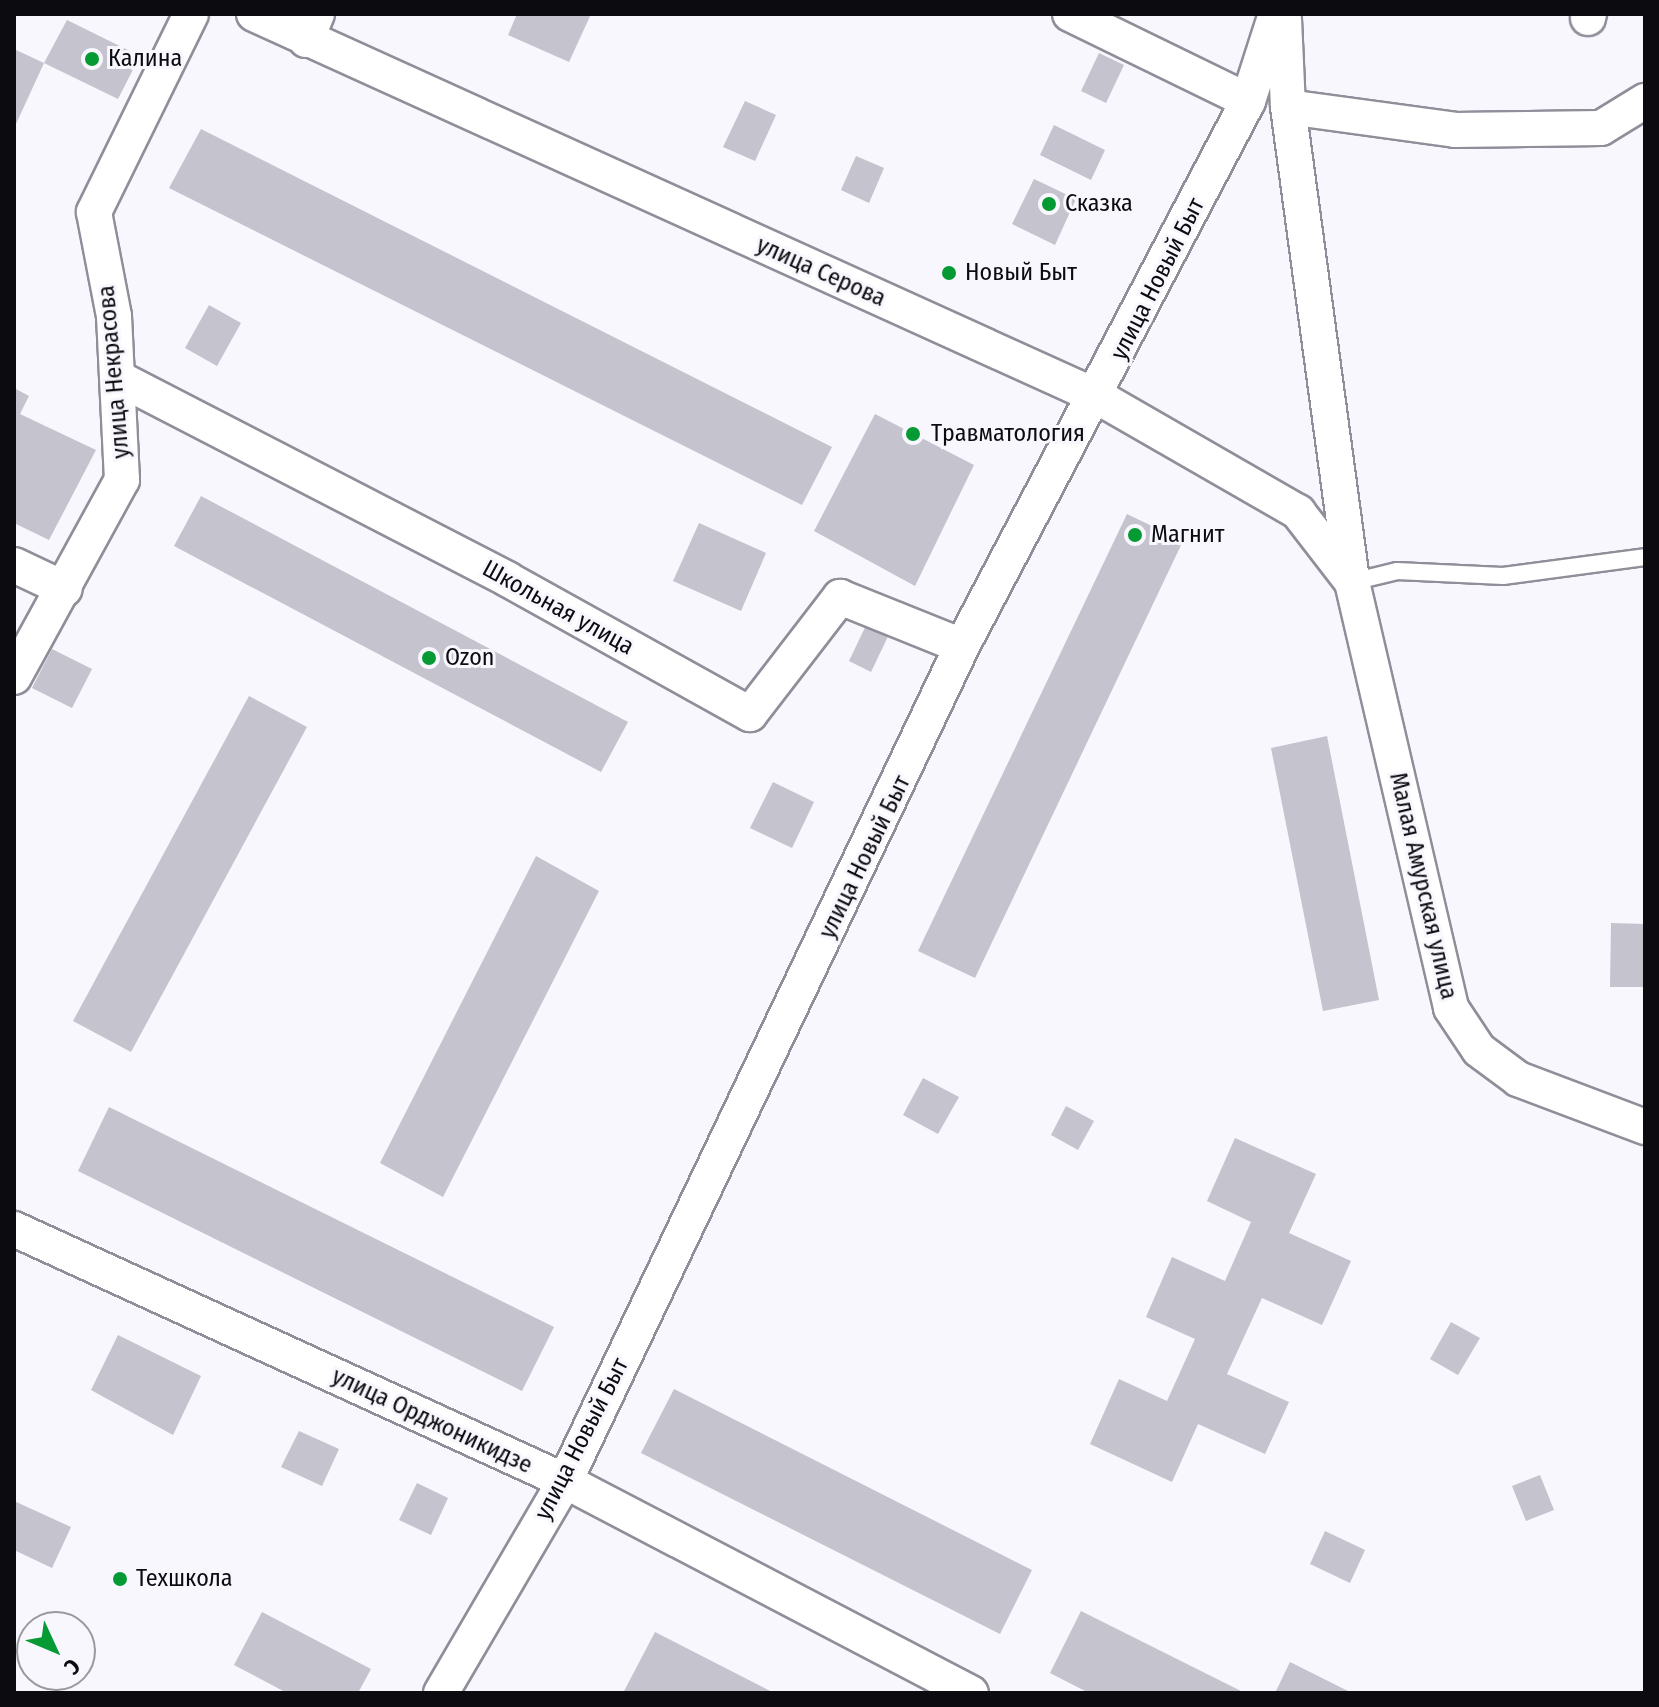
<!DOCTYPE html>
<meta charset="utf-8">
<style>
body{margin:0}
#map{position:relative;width:1659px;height:1707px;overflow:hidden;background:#f8f7fe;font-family:"Fira Sans Condensed",sans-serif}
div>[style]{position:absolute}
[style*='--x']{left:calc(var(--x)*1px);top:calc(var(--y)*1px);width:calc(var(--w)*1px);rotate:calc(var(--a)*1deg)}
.building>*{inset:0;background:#c4c3ce}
.roads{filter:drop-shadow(2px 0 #8f8e99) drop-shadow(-2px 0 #8f8e99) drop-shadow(0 2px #8f8e99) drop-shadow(0 -2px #8f8e99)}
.lane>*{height:16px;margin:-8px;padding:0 8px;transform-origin:8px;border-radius:8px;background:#fff}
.street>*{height:34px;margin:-17px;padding:0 17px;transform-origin:17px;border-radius:17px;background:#fff}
.dots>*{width:22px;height:22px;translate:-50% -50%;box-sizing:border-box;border:4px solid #f8f7fe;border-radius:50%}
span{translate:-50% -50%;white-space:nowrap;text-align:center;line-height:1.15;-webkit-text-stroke:6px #f8f7fe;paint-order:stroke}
.poi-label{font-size:24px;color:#0c0b0f}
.left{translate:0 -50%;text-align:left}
.street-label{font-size:24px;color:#0c0b0f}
.frame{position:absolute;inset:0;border:16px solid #0c0b0f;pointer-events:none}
.north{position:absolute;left:16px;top:1611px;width:80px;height:80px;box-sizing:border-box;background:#f8f7fe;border:2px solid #9a999e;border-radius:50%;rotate:134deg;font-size:22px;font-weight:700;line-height:32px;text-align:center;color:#0c0b0f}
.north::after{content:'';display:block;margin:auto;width:28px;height:36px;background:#059a33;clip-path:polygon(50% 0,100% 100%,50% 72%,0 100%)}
</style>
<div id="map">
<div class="building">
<div style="clip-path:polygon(517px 14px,591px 14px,569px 62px,508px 35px)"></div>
<div style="clip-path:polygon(67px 20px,140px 56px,118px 99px,44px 63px)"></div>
<div style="clip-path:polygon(14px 49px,44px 63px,16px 124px,14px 123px)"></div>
<div style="clip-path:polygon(1099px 53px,1124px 65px,1106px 103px,1081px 91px)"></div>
<div style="clip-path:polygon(745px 101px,776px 115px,755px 161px,723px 147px)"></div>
<div style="clip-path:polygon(1054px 125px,1105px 150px,1091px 180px,1040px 155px)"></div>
<div style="clip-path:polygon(201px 129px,832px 447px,802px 505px,169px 188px)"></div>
<div style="clip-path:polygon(856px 156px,884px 168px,869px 203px,841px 190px)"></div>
<div style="clip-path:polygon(1034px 179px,1076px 199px,1055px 245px,1012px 224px)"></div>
<div style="clip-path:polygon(209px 305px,241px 323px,217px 366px,185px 348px)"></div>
<div style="clip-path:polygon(14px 388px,29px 396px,20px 414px,96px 450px,49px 540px,14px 523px)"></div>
<div style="clip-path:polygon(875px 414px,974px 465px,915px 586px,814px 531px)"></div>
<div style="clip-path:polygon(201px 496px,628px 722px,601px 772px,174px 546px)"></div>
<div style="clip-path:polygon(1127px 514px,1183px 541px,975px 978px,918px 951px)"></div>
<div style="clip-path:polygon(699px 523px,766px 553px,741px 611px,673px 581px)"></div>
<div style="clip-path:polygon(870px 617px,892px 628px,871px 672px,849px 661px)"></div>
<div style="clip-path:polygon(52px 649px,92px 669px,72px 708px,32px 688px)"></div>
<div style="clip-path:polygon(249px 696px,307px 727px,131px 1052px,73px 1021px)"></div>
<div style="clip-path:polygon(1327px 736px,1379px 1000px,1323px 1011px,1271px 748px)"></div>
<div style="clip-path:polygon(773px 782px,814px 802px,792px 848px,750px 828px)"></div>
<div style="clip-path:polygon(536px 856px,599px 891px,443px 1197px,380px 1163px)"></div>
<div style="clip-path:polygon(1611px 923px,1645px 924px,1645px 987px,1610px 987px)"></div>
<div style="clip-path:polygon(923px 1078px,959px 1097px,938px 1134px,903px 1115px)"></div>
<div style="clip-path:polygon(1066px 1106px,1094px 1121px,1078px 1150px,1051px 1135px)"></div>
<div style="clip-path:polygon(109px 1107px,554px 1327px,522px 1391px,78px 1171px)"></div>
<div style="clip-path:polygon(1235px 1138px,1316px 1174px,1289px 1233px,1351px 1261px,1322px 1325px,1262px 1298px,1227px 1374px,1289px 1402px,1265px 1454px,1198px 1424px,1172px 1482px,1090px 1444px,1119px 1379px,1167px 1401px,1195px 1339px,1146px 1317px,1172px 1257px,1225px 1281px,1251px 1222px,1207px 1201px)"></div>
<div style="clip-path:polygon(1451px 1322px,1480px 1338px,1458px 1375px,1430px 1359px)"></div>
<div style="clip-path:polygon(118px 1335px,201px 1376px,173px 1435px,91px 1390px)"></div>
<div style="clip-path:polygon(674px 1389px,1032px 1570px,1000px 1634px,641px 1453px)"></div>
<div style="clip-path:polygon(299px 1431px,339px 1449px,322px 1486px,281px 1467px)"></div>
<div style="clip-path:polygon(1540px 1475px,1554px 1510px,1526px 1521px,1512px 1486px)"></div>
<div style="clip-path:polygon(417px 1483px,448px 1498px,431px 1535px,399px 1520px)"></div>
<div style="clip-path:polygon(14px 1501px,71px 1527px,52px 1568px,14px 1550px)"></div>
<div style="clip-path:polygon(1325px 1531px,1365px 1550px,1350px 1583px,1310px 1564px)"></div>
<div style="clip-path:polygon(1081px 1611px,1245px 1693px,1089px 1693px,1050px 1673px)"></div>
<div style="clip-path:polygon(262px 1612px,371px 1669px,358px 1693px,287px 1693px,234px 1665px)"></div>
<div style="clip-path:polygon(655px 1632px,774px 1693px,623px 1693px)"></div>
<div style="clip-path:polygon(1290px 1662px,1352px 1693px,1275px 1693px)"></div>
</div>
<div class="roads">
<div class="lane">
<div style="--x:1352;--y:582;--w:46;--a:-13.7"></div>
<div style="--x:1397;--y:571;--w:106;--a:2.7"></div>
<div style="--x:1503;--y:576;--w:143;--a:-7.6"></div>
</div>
<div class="street">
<div style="--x:254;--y:14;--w:927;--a:24.41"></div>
<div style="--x:1098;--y:397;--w:231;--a:29.9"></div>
<div style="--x:1298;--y:512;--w:88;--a:52.4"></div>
<div style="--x:1070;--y:14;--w:198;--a:26"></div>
<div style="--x:1588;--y:18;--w:4;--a:-76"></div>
<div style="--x:1284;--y:19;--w:88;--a:87.4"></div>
<div style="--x:1288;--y:107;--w:479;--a:82.3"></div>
<div style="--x:1352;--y:582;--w:437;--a:76.9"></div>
<div style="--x:1451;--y:1008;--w:50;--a:56.3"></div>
<div style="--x:1479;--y:1050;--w:49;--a:36.6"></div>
<div style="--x:1518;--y:1079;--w:136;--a:20.7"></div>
<div style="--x:306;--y:40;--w:28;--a:-67"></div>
<div style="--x:1288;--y:107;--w:169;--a:7.8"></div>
<div style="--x:1455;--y:130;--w:146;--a:-0.8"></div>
<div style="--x:1601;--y:128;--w:52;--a:-31.5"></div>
<div style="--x:118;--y:378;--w:438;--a:27.3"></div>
<div style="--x:507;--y:579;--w:278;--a:29.1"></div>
<div style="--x:750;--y:714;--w:148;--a:-52.4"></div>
<div style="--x:840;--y:597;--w:131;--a:21.9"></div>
<div style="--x:14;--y:565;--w:56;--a:25.2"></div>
<div style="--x:14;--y:677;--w:225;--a:-61.3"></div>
<div style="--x:122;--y:480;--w:164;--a:-92.8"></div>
<div style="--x:114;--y:316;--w:106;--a:-100.9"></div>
<div style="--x:94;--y:212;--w:220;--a:-63.9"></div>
<div style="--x:14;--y:1229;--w:606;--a:24.58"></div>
<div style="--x:565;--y:1481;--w:458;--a:27.6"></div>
<div style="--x:441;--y:1693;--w:246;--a:-59.7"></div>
<div style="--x:565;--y:1481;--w:925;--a:-64.57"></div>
<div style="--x:962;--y:646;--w:615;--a:-62.31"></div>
<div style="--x:1248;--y:101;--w:91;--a:-72.2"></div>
</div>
</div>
<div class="dots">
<div style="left:92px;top:59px;background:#059a33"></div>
<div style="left:1049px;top:204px;background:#059a33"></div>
<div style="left:949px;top:273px;background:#059a33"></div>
<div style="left:913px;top:434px;background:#059a33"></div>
<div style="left:1135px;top:535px;background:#059a33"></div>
<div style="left:429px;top:658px;background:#059a33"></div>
<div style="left:120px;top:1579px;background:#059a33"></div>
</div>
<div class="poi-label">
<span class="left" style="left:108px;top:59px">Калина</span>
<span class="left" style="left:1065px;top:204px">Сказка</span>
<span class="left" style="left:965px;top:273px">Новый Быт</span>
<span class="left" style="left:931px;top:434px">Травматология</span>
<span class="left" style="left:1151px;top:535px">Магнит</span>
<span class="left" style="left:445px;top:658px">Ozon</span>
<span class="left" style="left:136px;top:1579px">Техшкола</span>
</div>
<div class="street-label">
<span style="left:821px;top:272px;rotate:24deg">улица Серова</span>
<span style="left:1158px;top:279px;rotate:-63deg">улица Новый Быт</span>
<span style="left:114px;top:372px;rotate:-95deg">улица Некрасова</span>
<span style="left:558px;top:608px;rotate:29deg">Школьная улица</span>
<span style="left:865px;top:857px;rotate:-64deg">улица Новый Быт</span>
<span style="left:1423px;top:886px;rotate:77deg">Малая Амурская улица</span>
<span style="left:432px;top:1421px;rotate:25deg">улица Орджоникидзе</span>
<span style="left:582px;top:1439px;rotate:-63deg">улица Новый Быт</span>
</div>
<div class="frame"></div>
<div class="north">С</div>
</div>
